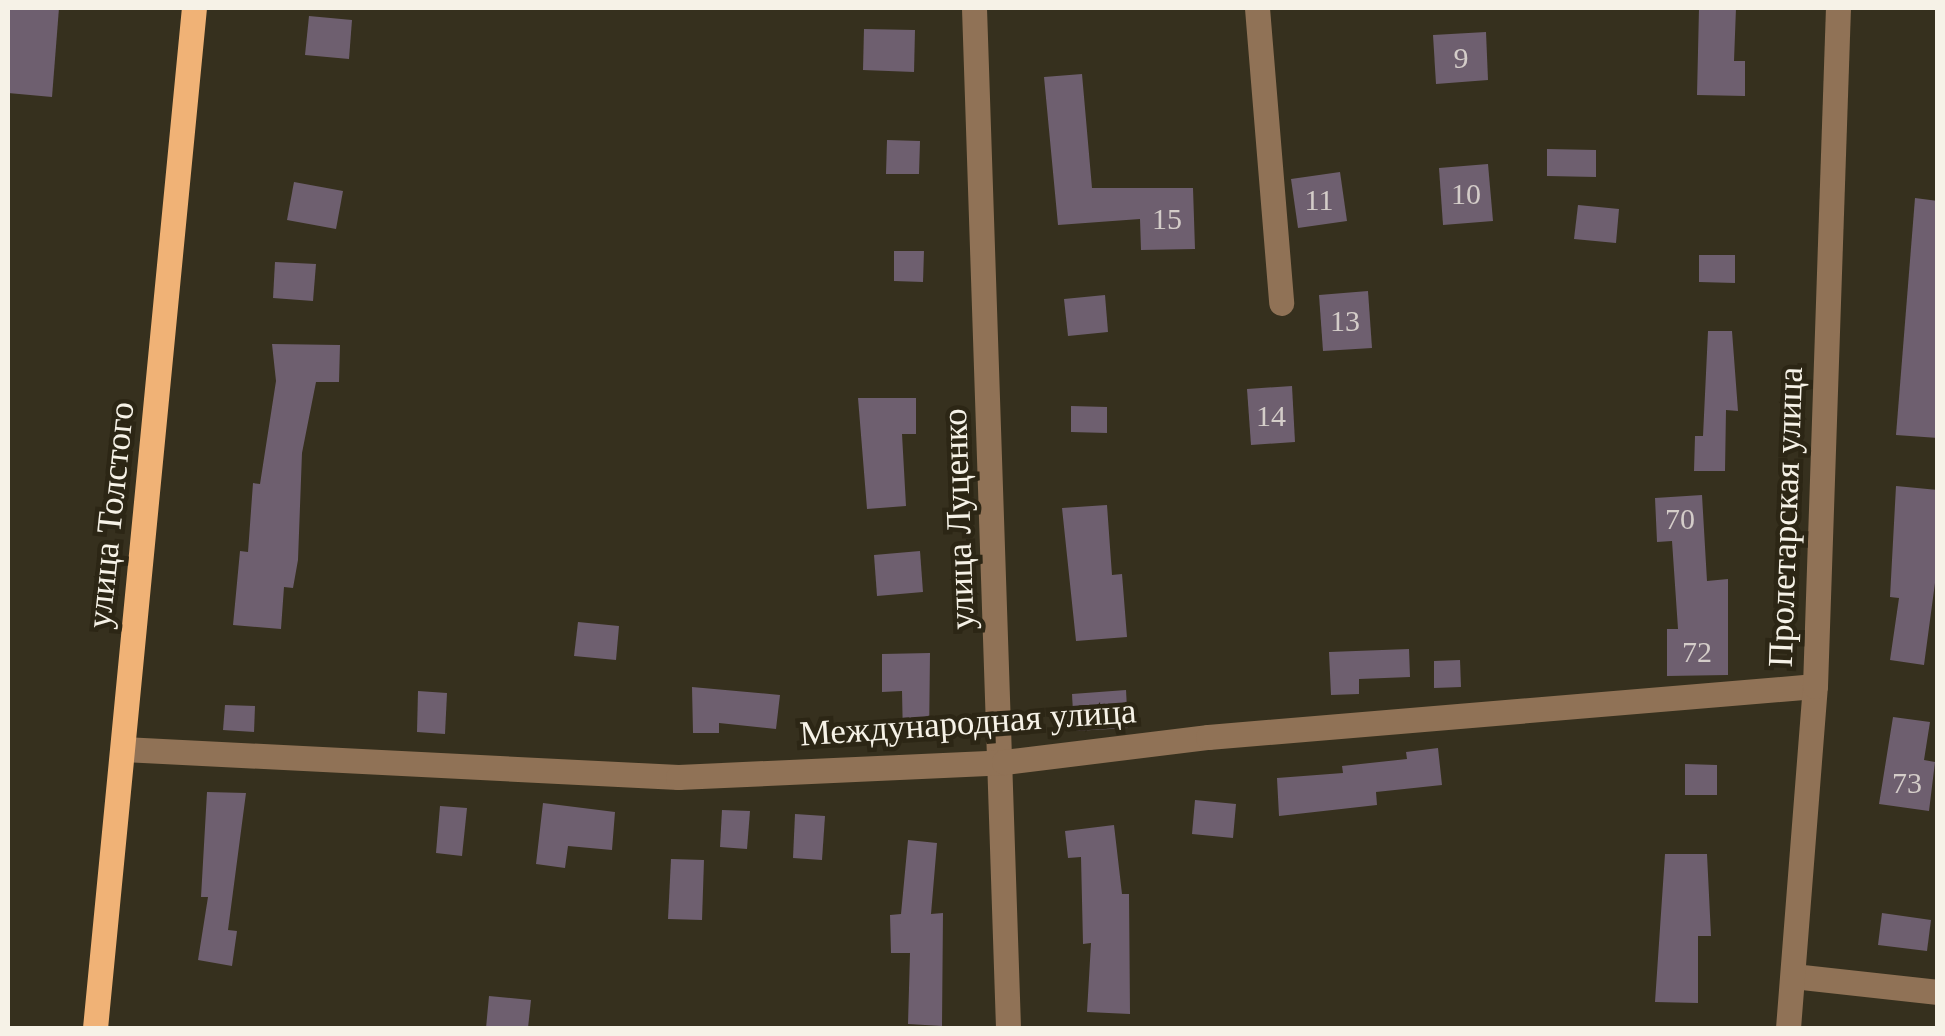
<!DOCTYPE html>
<meta charset="utf-8">
<style>
body{margin:0}
#map{position:relative;width:1945px;height:1036px;overflow:hidden;background:#36301e;font-family:"Times New Roman",serif}
div>[style]{position:absolute}
[style*='--x']{left:calc(var(--x)*1px);top:calc(var(--y)*1px);width:calc(var(--w)*1px);rotate:calc(var(--a)*1deg)}
.building>*{inset:0;background:#6e5f6f}
.minor>*{height:25px;margin:-12.5px;padding:0 12.5px;transform-origin:12.5px;border-radius:12.5px;background:#907256}
.major>*{height:25px;margin:-12.5px;padding:0 12.5px;transform-origin:12.5px;border-radius:12.5px;background:#f0b276}
span{translate:-50% -50%;white-space:nowrap;text-align:center;line-height:1.15;-webkit-text-stroke:9px #2c2615;paint-order:stroke}
.number-label{font-size:30px;color:#d4cdc9}
.number-label span{-webkit-text-stroke-width:0}
.street-label{font-size:35px;color:#f6f2e7}
.frame{position:absolute;inset:0;border:10px solid #f6f2e7;pointer-events:none}
</style>
<div id="map">
<div class="building">
<div style="clip-path:polygon(8px 8px,59px 8px,52px 97px,8px 93px)"></div>
<div style="clip-path:polygon(1699px 8px,1736px 8px,1734px 61px,1745px 61px,1745px 96px,1697px 95px)"></div>
<div style="clip-path:polygon(309px 16px,352px 20px,349px 59px,305px 55px)"></div>
<div style="clip-path:polygon(864px 29px,915px 30px,914px 72px,863px 70px)"></div>
<div style="clip-path:polygon(1486px 32px,1488px 80px,1436px 84px,1433px 35px)"></div>
<div style="clip-path:polygon(1082px 74px,1092px 188px,1193px 188px,1195px 249px,1141px 250px,1140px 219px,1058px 225px,1044px 77px)"></div>
<div style="clip-path:polygon(887px 140px,920px 141px,919px 174px,886px 174px)"></div>
<div style="clip-path:polygon(1547px 149px,1596px 150px,1596px 177px,1547px 176px)"></div>
<div style="clip-path:polygon(1488px 164px,1493px 221px,1443px 225px,1439px 168px)"></div>
<div style="clip-path:polygon(1340px 172px,1347px 221px,1298px 228px,1291px 179px)"></div>
<div style="clip-path:polygon(294px 182px,343px 191px,336px 229px,287px 220px)"></div>
<div style="clip-path:polygon(1915px 198px,1938px 201px,1938px 438px,1896px 435px)"></div>
<div style="clip-path:polygon(1578px 205px,1619px 209px,1616px 243px,1574px 239px)"></div>
<div style="clip-path:polygon(894px 251px,924px 251px,923px 282px,894px 281px)"></div>
<div style="clip-path:polygon(1699px 255px,1735px 255px,1735px 283px,1699px 282px)"></div>
<div style="clip-path:polygon(275px 262px,316px 264px,313px 301px,273px 298px)"></div>
<div style="clip-path:polygon(1368px 291px,1372px 348px,1323px 351px,1319px 295px)"></div>
<div style="clip-path:polygon(1105px 295px,1108px 332px,1068px 336px,1064px 299px)"></div>
<div style="clip-path:polygon(1708px 331px,1732px 331px,1738px 411px,1726px 410px,1725px 471px,1694px 471px,1695px 436px,1703px 436px)"></div>
<div style="clip-path:polygon(272px 344px,340px 345px,339px 382px,316px 382px,302px 453px,298px 560px,293px 588px,284px 587px,281px 629px,233px 625px,240px 551px,248px 552px,253px 483px,260px 484px,276px 381px)"></div>
<div style="clip-path:polygon(1292px 386px,1295px 442px,1251px 445px,1247px 389px)"></div>
<div style="clip-path:polygon(858px 398px,916px 398px,916px 434px,902px 434px,906px 506px,867px 509px)"></div>
<div style="clip-path:polygon(1071px 406px,1107px 407px,1107px 433px,1071px 432px)"></div>
<div style="clip-path:polygon(1896px 486px,1938px 490px,1937px 568px,1924px 665px,1890px 660px,1899px 598px,1890px 597px)"></div>
<div style="clip-path:polygon(1702px 495px,1707px 581px,1728px 579px,1728px 675px,1667px 676px,1667px 629px,1678px 629px,1672px 541px,1657px 542px,1655px 498px)"></div>
<div style="clip-path:polygon(1107px 505px,1112px 575px,1122px 574px,1127px 637px,1076px 641px,1062px 508px)"></div>
<div style="clip-path:polygon(920px 551px,923px 592px,877px 596px,874px 555px)"></div>
<div style="clip-path:polygon(578px 622px,619px 626px,616px 660px,574px 656px)"></div>
<div style="clip-path:polygon(1409px 649px,1410px 677px,1359px 679px,1359px 694px,1331px 695px,1329px 652px)"></div>
<div style="clip-path:polygon(930px 653px,929px 740px,903px 740px,902px 691px,882px 692px,882px 654px)"></div>
<div style="clip-path:polygon(1460px 660px,1461px 687px,1434px 688px,1434px 661px)"></div>
<div style="clip-path:polygon(692px 687px,780px 695px,776px 729px,719px 723px,719px 733px,693px 733px)"></div>
<div style="clip-path:polygon(1126px 690px,1128px 728px,1074px 731px,1072px 694px)"></div>
<div style="clip-path:polygon(418px 691px,447px 693px,445px 734px,417px 732px)"></div>
<div style="clip-path:polygon(225px 705px,255px 706px,254px 732px,223px 730px)"></div>
<div style="clip-path:polygon(1893px 717px,1930px 722px,1924px 760px,1935px 762px,1929px 811px,1879px 804px)"></div>
<div style="clip-path:polygon(1438px 748px,1442px 785px,1376px 792px,1377px 805px,1279px 816px,1277px 778px,1343px 773px,1342px 766px,1407px 759px,1406px 752px)"></div>
<div style="clip-path:polygon(1685px 764px,1717px 765px,1717px 795px,1685px 795px)"></div>
<div style="clip-path:polygon(207px 792px,246px 793px,228px 930px,237px 931px,232px 966px,198px 960px,208px 897px,201px 897px)"></div>
<div style="clip-path:polygon(1195px 800px,1236px 804px,1233px 838px,1192px 834px)"></div>
<div style="clip-path:polygon(543px 803px,615px 812px,612px 850px,568px 846px,565px 868px,536px 864px)"></div>
<div style="clip-path:polygon(440px 806px,467px 808px,462px 856px,436px 853px)"></div>
<div style="clip-path:polygon(722px 810px,750px 811px,747px 849px,720px 847px)"></div>
<div style="clip-path:polygon(795px 814px,825px 816px,822px 860px,793px 858px)"></div>
<div style="clip-path:polygon(1114px 825px,1122px 894px,1129px 894px,1130px 1014px,1087px 1012px,1091px 943px,1083px 944px,1081px 857px,1068px 858px,1065px 831px)"></div>
<div style="clip-path:polygon(908px 840px,937px 843px,931px 914px,943px 913px,942px 1026px,908px 1024px,910px 953px,891px 953px,890px 915px,901px 914px)"></div>
<div style="clip-path:polygon(1665px 854px,1707px 854px,1711px 936px,1698px 936px,1698px 1003px,1655px 1002px)"></div>
<div style="clip-path:polygon(671px 859px,704px 860px,702px 920px,668px 919px)"></div>
<div style="clip-path:polygon(1882px 913px,1931px 920px,1927px 951px,1878px 945px)"></div>
<div style="clip-path:polygon(489px 996px,531px 1000px,528px 1028px,486px 1028px)"></div>
</div>
<div class="minor">
<div style="--x:974;--y:8;--w:1021;--a:88.09"></div>
<div style="--x:1257;--y:8;--w:296;--a:85.3"></div>
<div style="--x:123;--y:749;--w:556;--a:2.89"></div>
<div style="--x:678;--y:777;--w:326;--a:-2.6"></div>
<div style="--x:1004;--y:762;--w:206;--a:-7"></div>
<div style="--x:1208;--y:737;--w:609;--a:-4.8"></div>
<div style="--x:1793;--y:976;--w:146;--a:6.3"></div>
<div style="--x:1788;--y:1028;--w:343;--a:-85.5"></div>
<div style="--x:1815;--y:686;--w:678;--a:-88.06"></div>
</div>
<div class="major">
<div style="--x:95;--y:1028;--w:1025;--a:-84.46"></div>
</div>
<div class="number-label">
<span style="left:1461px;top:58px">9</span>
<span style="left:1466px;top:194px">10</span>
<span style="left:1319px;top:200px">11</span>
<span style="left:1167px;top:219px">15</span>
<span style="left:1345px;top:321px">13</span>
<span style="left:1271px;top:416px">14</span>
<span style="left:1680px;top:519px">70</span>
<span style="left:1697px;top:652px">72</span>
<span style="left:1907px;top:783px">73</span>
</div>
<div class="street-label">
<span style="left:111px;top:515px;rotate:-84deg">улица Толстого</span>
<span style="left:1786px;top:517px;rotate:-88deg">Пролетарская улица</span>
<span style="left:959px;top:519px;rotate:-92deg">улица Луценко</span>
<span style="left:968px;top:723px;rotate:-4deg">Международная улица</span>
</div>
<div class="frame"></div>
</div>
